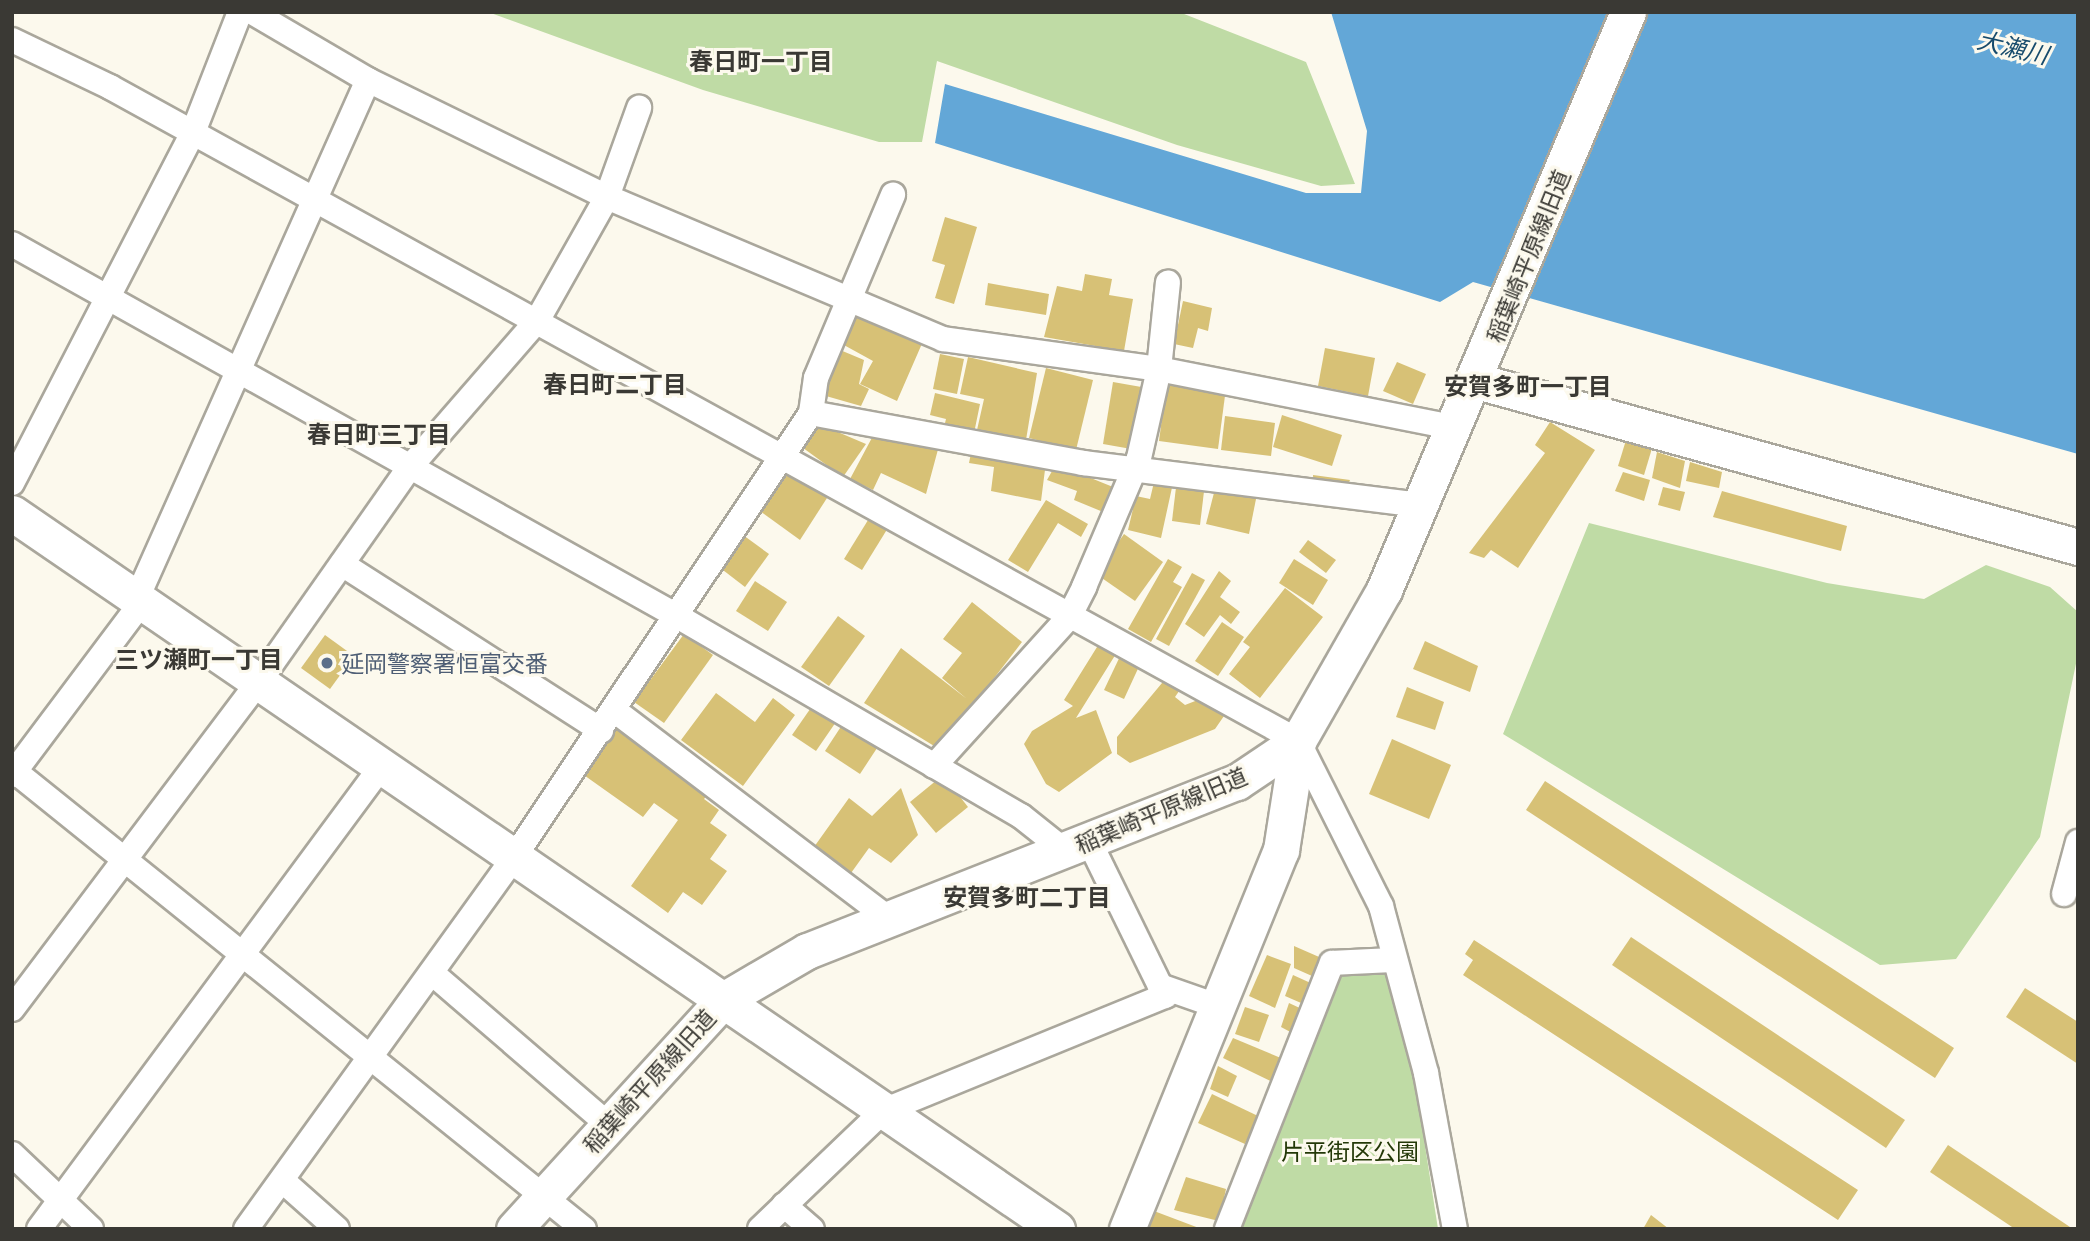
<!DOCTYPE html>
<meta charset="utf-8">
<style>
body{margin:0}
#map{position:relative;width:2090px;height:1241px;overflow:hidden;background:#fcf9ed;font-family:"Open Sans","Noto Sans JP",sans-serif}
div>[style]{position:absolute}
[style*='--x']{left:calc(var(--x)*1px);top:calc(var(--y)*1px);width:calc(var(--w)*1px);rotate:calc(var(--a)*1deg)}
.green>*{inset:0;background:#bfdba5}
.water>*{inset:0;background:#63a7d7}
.building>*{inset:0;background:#d7c176}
.roads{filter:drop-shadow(2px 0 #aaa79c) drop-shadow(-2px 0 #aaa79c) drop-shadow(0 2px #aaa79c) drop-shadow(0 -2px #aaa79c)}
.street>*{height:24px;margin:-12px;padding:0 12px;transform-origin:12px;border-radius:12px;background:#fff}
.secondary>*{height:35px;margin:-17.5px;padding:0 17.5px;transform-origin:17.5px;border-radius:17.5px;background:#fff}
.dots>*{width:19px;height:19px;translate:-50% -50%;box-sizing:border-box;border:4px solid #fcf9ed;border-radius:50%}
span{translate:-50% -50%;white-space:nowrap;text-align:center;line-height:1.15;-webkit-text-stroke:6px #fcf9ed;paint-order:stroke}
.street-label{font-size:23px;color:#3a3934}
.service-label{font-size:23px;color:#4e5e75}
.left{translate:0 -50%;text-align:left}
.park-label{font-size:23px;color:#233807}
.water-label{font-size:24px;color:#174b6c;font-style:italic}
.neighbourhood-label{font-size:24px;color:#3a3934;font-weight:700}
.frame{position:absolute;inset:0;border:14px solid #3a3934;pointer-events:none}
</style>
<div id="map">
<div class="green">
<div style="clip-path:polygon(488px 12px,1179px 12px,1306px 62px,1355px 184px,1321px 186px,1177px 145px,937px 61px,922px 142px,879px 142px,703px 90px)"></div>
<div style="clip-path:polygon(1589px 523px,1827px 583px,1924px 599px,1986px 565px,2050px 587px,2078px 612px,2078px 654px,2040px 837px,1956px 959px,1880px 965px,1503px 734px)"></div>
<div style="clip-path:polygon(1338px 966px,1384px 966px,1411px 1056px,1438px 1229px,1237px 1229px)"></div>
</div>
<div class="water">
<div style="clip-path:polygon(1331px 12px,2078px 12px,2078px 454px,1473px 282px,1440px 302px,935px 143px,945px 84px,1306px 193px,1361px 193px,1367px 131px)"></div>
</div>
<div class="building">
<div style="clip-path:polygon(945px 217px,977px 227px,954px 304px,935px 298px,945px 265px,932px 261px)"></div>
<div style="clip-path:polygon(1085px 274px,1112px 279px,1109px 295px,1133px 299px,1124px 351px,1044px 337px,1057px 286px,1082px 291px)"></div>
<div style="clip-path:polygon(988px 283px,1049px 294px,1046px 315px,985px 305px)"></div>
<div style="clip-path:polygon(1183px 301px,1212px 308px,1208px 331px,1198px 328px,1193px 348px,1174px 344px)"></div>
<div style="clip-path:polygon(851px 307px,924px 339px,897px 401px,860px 384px,873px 361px,833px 339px)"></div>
<div style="clip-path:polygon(833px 347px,864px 360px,859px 384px,869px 389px,861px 406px,826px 396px)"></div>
<div style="clip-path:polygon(1325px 348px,1375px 358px,1368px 396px,1318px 386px)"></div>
<div style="clip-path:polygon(940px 354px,964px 359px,957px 394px,933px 389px)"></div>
<div style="clip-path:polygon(968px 357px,1037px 373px,1026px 440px,977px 430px,984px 399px,960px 394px)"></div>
<div style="clip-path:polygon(1397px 362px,1426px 374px,1413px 404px,1383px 391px)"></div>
<div style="clip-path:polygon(1046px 368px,1093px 380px,1076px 450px,1029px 438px)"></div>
<div style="clip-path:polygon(1167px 379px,1226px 388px,1218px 449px,1159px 441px)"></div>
<div style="clip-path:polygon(1113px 382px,1147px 388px,1137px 450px,1103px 444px)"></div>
<div style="clip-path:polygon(935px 393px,980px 404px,973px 438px,943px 431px,946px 419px,930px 415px)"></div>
<div style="clip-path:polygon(1282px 415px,1342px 435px,1332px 466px,1273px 447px)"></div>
<div style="clip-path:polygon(1225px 416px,1275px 423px,1271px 456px,1221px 450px)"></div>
<div style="clip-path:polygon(1550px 422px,1595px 450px,1518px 568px,1491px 550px,1484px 558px,1469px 553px,1545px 453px,1535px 445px)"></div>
<div style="clip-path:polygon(819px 424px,866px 444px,843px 477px,799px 445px)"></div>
<div style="clip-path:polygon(875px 432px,940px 442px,926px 494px,881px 473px,873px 490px,850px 479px)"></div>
<div style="clip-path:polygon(1627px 437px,1653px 445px,1644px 475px,1618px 466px)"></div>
<div style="clip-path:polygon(972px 448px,1046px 462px,1041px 501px,991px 491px,994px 467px,969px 463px)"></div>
<div style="clip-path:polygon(1657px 452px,1685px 461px,1680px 488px,1652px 478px)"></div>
<div style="clip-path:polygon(1690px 462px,1722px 472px,1719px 488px,1686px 481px)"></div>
<div style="clip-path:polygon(1056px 464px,1118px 489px,1108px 514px,1074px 500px,1077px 491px,1047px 480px)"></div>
<div style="clip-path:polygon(791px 467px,827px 498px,800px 540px,757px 509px)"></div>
<div style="clip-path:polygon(1623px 472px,1650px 480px,1644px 501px,1615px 491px)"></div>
<div style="clip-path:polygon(1313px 475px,1350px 480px,1341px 502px,1314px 496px)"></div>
<div style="clip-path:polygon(1155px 478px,1173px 483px,1161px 538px,1128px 530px,1136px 496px,1150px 499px)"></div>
<div style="clip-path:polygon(1177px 479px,1205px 483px,1200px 525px,1172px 521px)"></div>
<div style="clip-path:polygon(1216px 485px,1258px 489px,1249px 534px,1206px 524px)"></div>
<div style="clip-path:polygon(1663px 487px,1685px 492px,1680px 511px,1658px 505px)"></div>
<div style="clip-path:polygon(1722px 491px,1847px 526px,1841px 551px,1713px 517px)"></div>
<div style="clip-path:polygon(1046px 500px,1088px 524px,1081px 537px,1058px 523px,1028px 572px,1008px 560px)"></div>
<div style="clip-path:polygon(873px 512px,891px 523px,862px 570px,844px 559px)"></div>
<div style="clip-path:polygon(1124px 534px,1163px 562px,1135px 601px,1096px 574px)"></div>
<div style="clip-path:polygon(743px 535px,769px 554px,745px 587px,719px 567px)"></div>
<div style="clip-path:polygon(1308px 540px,1336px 560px,1326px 573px,1299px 552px)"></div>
<div style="clip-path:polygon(1168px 559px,1182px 567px,1173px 582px,1182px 587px,1151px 642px,1128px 629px)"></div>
<div style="clip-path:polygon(1294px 559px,1328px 580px,1313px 605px,1279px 583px)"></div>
<div style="clip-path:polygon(1219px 571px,1231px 581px,1220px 597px,1240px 612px,1231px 624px,1220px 615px,1204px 637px,1185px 624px)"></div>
<div style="clip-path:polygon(1192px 573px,1205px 580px,1169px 646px,1156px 639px)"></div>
<div style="clip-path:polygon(755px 581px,787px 602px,768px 631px,736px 611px)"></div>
<div style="clip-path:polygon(1285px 588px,1323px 617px,1260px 698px,1229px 674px,1250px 647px,1243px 642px)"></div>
<div style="clip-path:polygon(972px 602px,1022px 642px,939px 749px,864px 703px,901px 648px,967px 699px,942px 678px,962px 653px,943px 639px)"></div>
<div style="clip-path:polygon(838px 616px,865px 636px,829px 686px,801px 667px)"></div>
<div style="clip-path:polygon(1222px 622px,1244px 637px,1218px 676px,1195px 661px)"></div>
<div style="clip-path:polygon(684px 634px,713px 655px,664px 723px,634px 702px)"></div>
<div style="clip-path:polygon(325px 635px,354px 656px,330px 689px,301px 668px)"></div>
<div style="clip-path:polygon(1102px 639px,1119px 649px,1076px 718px,1096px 710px,1112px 753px,1059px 792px,1046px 784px,1024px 744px,1032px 731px,1073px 706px,1064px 700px)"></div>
<div style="clip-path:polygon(1425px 641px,1478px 666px,1470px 692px,1413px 669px)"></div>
<div style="clip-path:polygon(1123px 650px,1142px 660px,1124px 699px,1104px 690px)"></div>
<div style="clip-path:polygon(1172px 671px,1186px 681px,1175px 697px,1185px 705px,1208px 696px,1224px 716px,1215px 729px,1130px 763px,1117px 754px,1117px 737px)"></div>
<div style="clip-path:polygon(1407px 687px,1444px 702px,1435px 730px,1396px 717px)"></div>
<div style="clip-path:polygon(716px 693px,755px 722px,773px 698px,795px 715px,743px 786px,681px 740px)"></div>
<div style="clip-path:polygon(815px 702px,838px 719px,816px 751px,792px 735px)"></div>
<div style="clip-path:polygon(844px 722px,879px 745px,860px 774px,825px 751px)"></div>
<div style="clip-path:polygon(615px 726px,709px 793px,704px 799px,719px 810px,710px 823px,727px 835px,710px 859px,727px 871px,702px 905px,683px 892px,668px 913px,631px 886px,678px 820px,654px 803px,643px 817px,581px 773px)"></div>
<div style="clip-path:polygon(1392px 739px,1451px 765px,1429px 819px,1369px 794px)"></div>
<div style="clip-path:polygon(943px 775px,968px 807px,936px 833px,910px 802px)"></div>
<div style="clip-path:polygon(1545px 781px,1954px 1048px,1935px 1078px,1526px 810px)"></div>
<div style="clip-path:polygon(901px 788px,918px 835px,891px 863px,869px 848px,846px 880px,809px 854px,849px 798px,872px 816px)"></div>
<div style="clip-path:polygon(1631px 937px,1905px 1120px,1886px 1148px,1612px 965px)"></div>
<div style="clip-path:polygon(1474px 940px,1858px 1190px,1838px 1220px,1463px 975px,1473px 960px,1465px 954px)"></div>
<div style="clip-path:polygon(1294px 946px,1326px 960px,1321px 980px,1294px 968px)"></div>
<div style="clip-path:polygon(1267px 955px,1291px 964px,1275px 1008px,1249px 996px)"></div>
<div style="clip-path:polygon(1293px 975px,1315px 985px,1308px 1006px,1285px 996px)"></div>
<div style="clip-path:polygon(2025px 988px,2078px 1022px,2078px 1064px,2006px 1017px)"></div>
<div style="clip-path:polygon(1289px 1003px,1304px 1010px,1296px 1035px,1281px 1027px)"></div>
<div style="clip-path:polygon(1245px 1007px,1269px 1015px,1259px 1042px,1235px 1034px)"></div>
<div style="clip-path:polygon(1233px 1038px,1288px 1061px,1279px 1085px,1223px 1058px)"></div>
<div style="clip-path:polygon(1218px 1066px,1237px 1076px,1228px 1097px,1210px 1089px)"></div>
<div style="clip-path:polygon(1212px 1094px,1258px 1116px,1245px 1144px,1198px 1123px)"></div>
<div style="clip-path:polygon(1948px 1145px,2073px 1229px,2015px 1229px,1930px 1172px)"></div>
<div style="clip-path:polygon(1186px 1177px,1226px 1189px,1219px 1221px,1174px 1210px)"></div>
<div style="clip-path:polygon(1154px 1211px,1199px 1228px,1199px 1229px,1147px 1229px)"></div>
<div style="clip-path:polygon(1651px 1215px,1669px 1229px,1643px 1229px)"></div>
</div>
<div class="roads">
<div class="street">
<div style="--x:252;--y:12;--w:134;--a:30.4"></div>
<div style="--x:368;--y:80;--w:266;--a:26.1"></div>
<div style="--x:607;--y:197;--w:365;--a:22.9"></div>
<div style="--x:943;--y:339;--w:218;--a:7.9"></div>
<div style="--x:1159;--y:369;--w:304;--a:11.2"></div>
<div style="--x:12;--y:40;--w:109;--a:25.6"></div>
<div style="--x:110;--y:87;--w:1356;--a:28.83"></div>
<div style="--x:1298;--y:741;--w:185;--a:63.3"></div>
<div style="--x:1381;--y:906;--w:173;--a:74.9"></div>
<div style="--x:1426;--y:1073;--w:159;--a:79.5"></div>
<div style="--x:12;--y:244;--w:762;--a:29.22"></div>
<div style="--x:677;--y:616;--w:398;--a:30.2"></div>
<div style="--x:1021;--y:816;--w:56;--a:38.5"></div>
<div style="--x:811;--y:413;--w:35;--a:-82"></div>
<div style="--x:816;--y:378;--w:199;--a:-67.2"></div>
<div style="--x:12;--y:483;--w:392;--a:-62.7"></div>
<div style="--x:192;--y:135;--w:132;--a:-68.7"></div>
<div style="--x:342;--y:564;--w:308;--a:32.7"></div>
<div style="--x:137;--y:598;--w:567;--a:-65.97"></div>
<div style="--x:614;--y:710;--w:344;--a:37.2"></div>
<div style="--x:934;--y:766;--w:201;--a:-47.8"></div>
<div style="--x:1069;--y:617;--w:34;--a:-63"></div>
<div style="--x:1084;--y:587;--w:140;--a:-66.9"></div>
<div style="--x:1139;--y:458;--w:91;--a:-77.3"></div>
<div style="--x:1159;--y:369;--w:87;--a:-84.1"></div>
<div style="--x:12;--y:769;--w:734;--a:38.81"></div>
<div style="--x:12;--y:775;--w:216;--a:-53.1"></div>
<div style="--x:2064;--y:894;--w:54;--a:-74.9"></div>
<div style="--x:432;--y:973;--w:233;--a:40.7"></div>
<div style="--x:1160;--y:986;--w:60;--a:19.3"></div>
<div style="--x:12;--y:1009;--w:408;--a:-53"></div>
<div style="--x:258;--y:683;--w:263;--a:-54.9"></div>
<div style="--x:409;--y:468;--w:195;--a:-49"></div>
<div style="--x:537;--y:321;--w:142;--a:-60.6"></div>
<div style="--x:607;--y:197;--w:95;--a:-70.2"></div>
<div style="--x:12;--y:1154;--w:109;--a:43.5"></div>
<div style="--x:283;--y:1181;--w:72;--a:41.6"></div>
<div style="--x:784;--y:1205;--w:37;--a:41"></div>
<div style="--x:39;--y:1229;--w:575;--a:-53.49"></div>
<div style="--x:246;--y:1229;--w:456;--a:-54.2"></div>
<div style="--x:513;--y:859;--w:536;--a:-56.25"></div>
<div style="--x:811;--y:413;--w:277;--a:10.4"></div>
<div style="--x:1083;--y:463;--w:342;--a:7.1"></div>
<div style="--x:760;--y:1229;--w:170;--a:-43.8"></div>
<div style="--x:883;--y:1111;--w:305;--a:-22.2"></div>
<div style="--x:1165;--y:996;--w:173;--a:-116.1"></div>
<div style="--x:1227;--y:1229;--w:286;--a:-68.5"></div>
<div style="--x:1332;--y:963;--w:59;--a:-2.9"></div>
</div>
<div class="secondary">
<div style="--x:1477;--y:381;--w:624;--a:15.44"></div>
<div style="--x:12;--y:513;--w:1267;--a:34.42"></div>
<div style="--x:514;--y:1229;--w:310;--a:-47.6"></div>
<div style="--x:723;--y:1000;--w:97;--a:-30.3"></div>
<div style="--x:807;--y:951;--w:462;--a:-21.5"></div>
<div style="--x:1237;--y:782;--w:73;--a:-33.9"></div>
<div style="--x:1298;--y:741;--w:174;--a:-60.3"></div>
<div style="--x:1384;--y:590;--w:627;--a:-67.11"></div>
<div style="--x:1127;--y:1229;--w:409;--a:-67.9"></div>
<div style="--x:1281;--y:850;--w:110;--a:-81.1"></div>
</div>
</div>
<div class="dots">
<div style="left:327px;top:663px;background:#5c6f8a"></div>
</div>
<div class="street-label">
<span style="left:1528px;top:256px;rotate:-68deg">稲葉崎平原線旧道</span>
<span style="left:1161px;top:810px;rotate:-23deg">稲葉崎平原線旧道</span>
<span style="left:649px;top:1081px;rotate:-48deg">稲葉崎平原線旧道</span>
</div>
<div class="service-label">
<span class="left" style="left:341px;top:663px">延岡警察署恒富交番</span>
</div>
<div class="park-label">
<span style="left:1350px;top:1151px">片平街区公園</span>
</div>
<div class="water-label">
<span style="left:2013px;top:47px;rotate:13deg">大瀬川</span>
</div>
<div class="neighbourhood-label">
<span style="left:761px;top:61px">春日町一丁目</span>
<span style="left:615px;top:384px">春日町二丁目</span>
<span style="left:1528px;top:386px">安賀多町一丁目</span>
<span style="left:379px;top:434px">春日町三丁目</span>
<span style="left:199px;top:659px">三ツ瀬町一丁目</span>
<span style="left:1027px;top:897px">安賀多町二丁目</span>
</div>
<div class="frame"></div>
</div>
